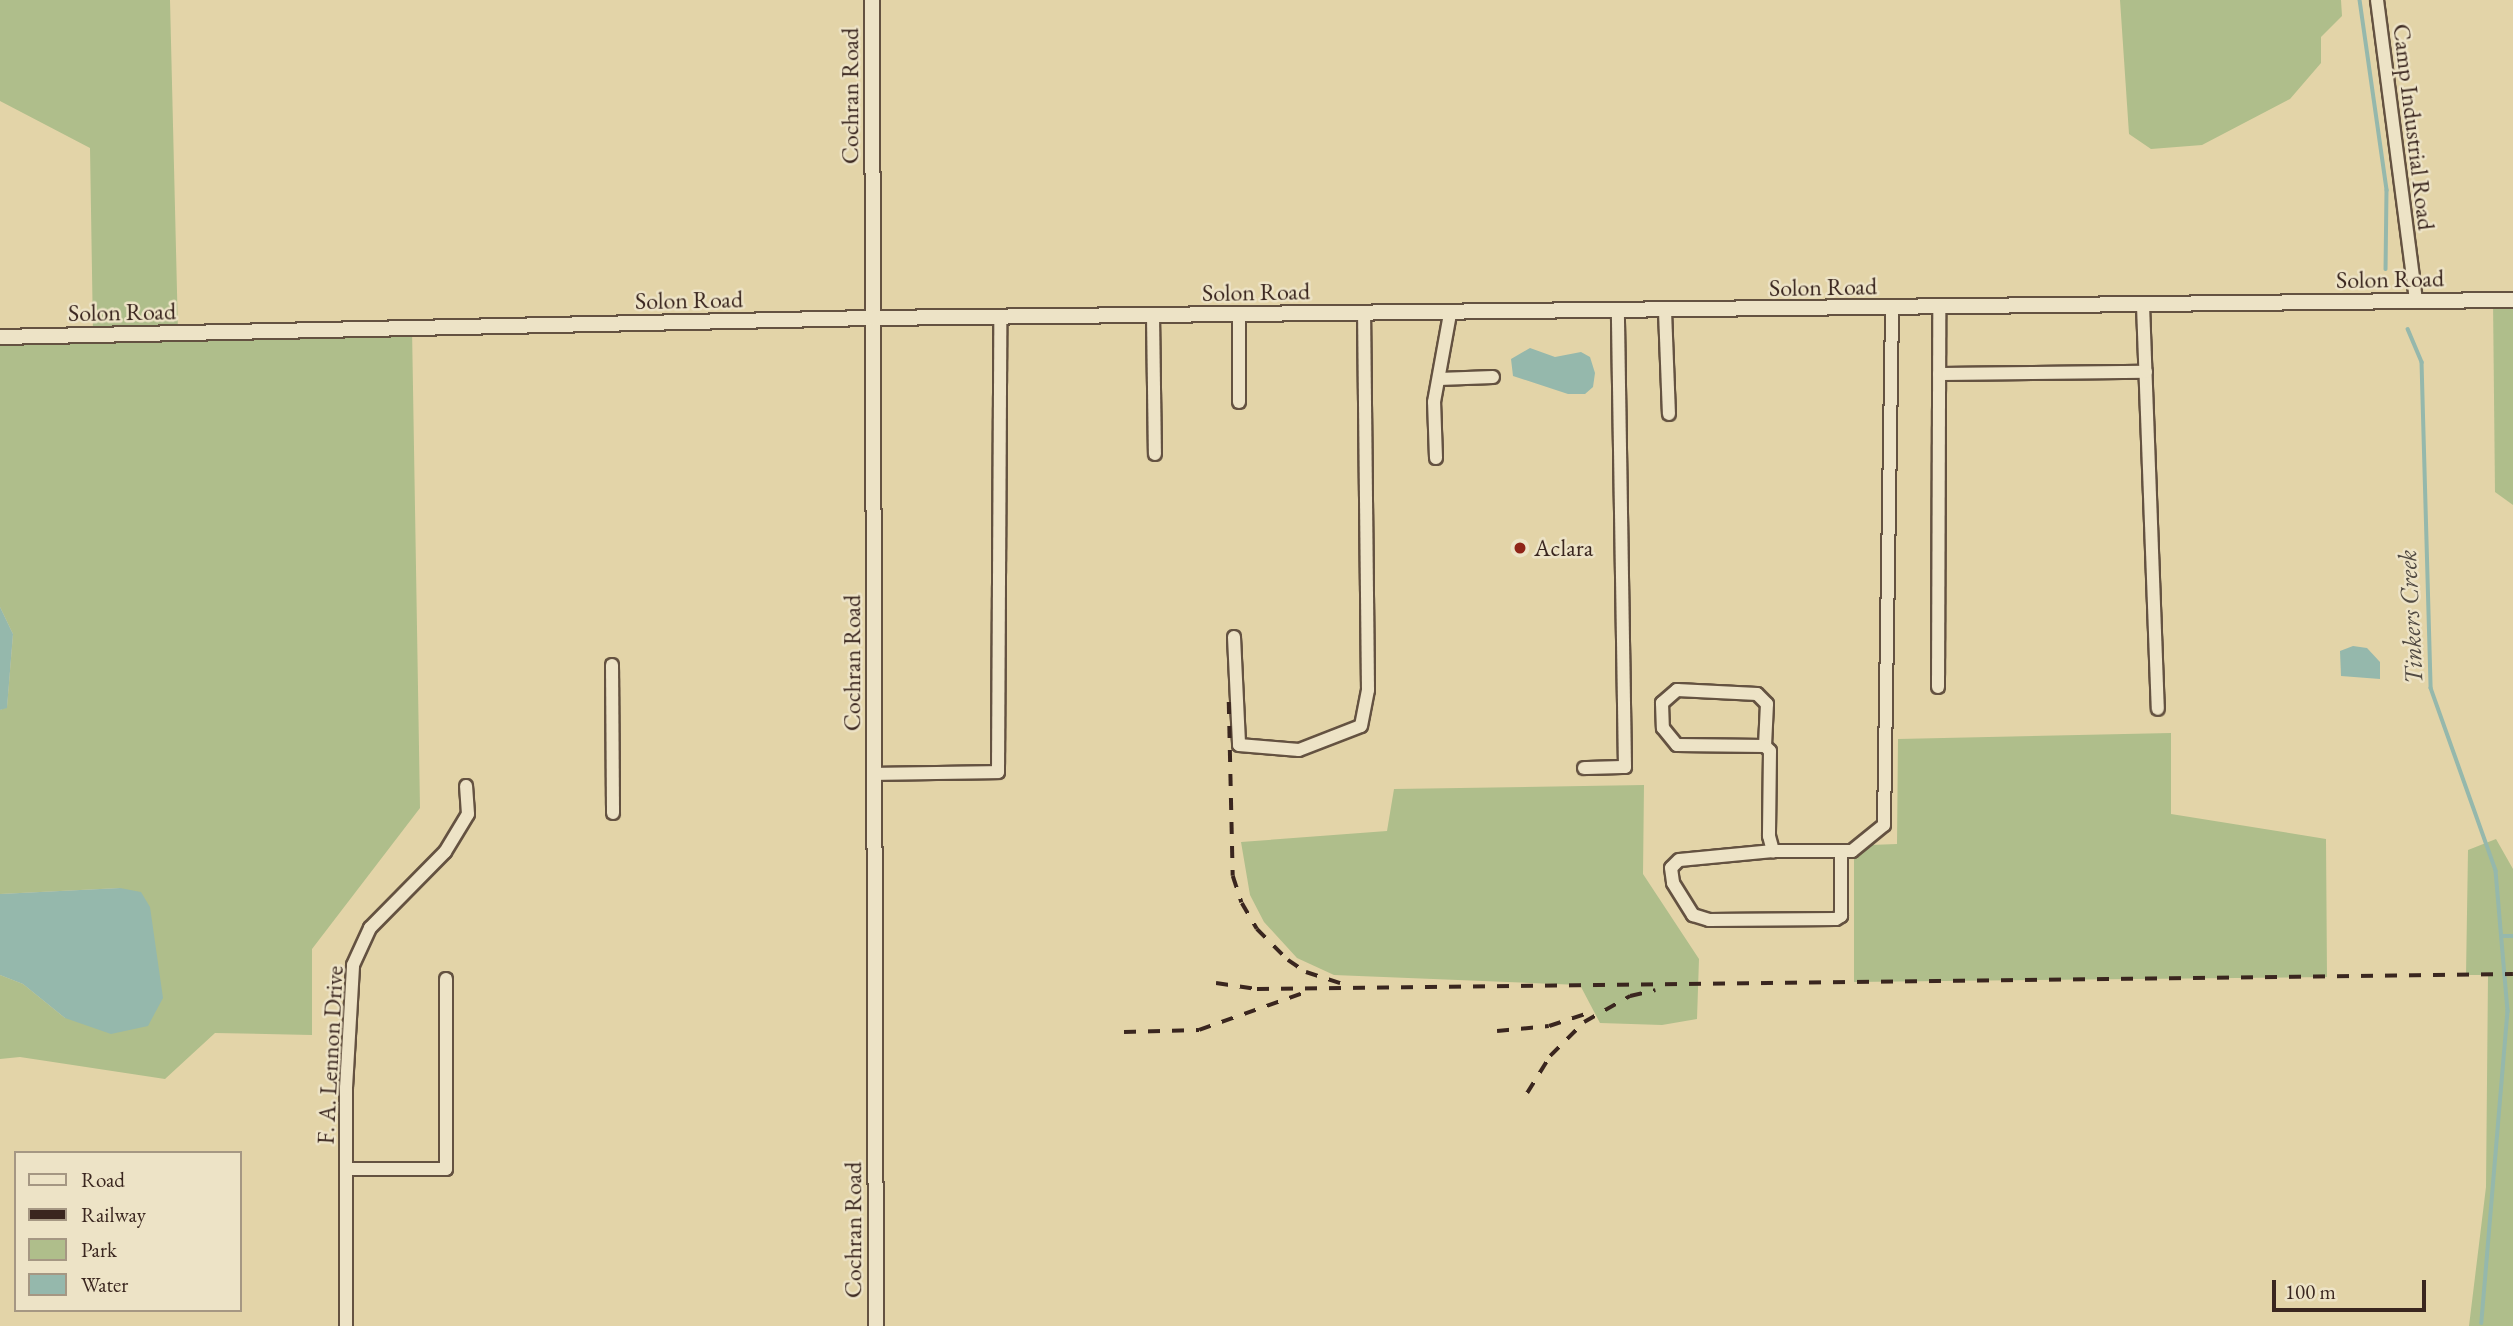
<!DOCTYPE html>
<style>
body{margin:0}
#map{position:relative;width:2513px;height:1326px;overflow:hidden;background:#e3d4a8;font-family:"EB Garamond",serif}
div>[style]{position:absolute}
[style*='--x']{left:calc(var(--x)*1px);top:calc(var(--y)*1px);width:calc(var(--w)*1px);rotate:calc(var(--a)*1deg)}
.green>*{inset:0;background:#afbe8b}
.water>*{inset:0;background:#95b8ac}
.stream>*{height:3.5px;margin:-1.75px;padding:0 1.75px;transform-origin:1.75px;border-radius:1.75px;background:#95b8ac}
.roads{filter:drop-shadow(2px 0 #645241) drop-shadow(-2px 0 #645241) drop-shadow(0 2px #645241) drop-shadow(0 -2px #645241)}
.minor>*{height:12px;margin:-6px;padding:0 6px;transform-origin:6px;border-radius:6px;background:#ede3c6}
.tertiary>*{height:14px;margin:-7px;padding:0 7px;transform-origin:7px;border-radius:7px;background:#ede3c6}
.rail>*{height:3.5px;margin-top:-1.75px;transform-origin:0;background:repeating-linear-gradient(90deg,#3a261f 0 12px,transparent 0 24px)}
.dots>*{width:19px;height:19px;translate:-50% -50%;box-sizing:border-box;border:4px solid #ede3c6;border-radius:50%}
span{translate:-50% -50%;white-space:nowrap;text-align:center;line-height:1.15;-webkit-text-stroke:5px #ede3c6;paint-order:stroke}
.street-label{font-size:24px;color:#3a261f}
.poi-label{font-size:24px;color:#3a261f}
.left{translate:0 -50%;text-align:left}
.water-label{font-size:26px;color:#514a42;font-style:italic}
.legend{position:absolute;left:14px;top:1151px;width:228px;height:161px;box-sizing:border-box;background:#ede3c6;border:2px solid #a59783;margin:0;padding:9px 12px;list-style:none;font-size:21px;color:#3a261f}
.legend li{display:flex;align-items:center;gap:14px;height:35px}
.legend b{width:35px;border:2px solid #a59783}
.scale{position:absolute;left:2272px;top:1280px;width:154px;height:32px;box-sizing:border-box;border:4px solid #3a261f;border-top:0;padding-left:9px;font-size:21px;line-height:24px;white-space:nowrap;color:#3a261f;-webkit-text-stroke:5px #ede3c6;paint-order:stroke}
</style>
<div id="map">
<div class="green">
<div style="clip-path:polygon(0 0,170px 0,178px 333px,412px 328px,420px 808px,312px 949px,312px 1035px,215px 1033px,165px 1079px,20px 1057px,0 1059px,0 975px,23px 984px,65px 1018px,120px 888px,0 894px,0 710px,7px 707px,13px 634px,0 607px,0 337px,93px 334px,90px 148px,0 101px)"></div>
<div style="clip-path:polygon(2120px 0,2341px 0,2342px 16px,2321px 37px,2321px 63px,2290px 99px,2202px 145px,2151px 149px,2129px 134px)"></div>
<div style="clip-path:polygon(2493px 300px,2513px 300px,2513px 505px,2495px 492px)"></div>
<div style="clip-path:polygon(2171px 733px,2171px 814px,2326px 839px,2327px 977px,1854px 982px,1854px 859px,1870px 845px,1897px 844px,1898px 739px)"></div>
<div style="clip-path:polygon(1644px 785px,1643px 874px,1699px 959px,1697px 1019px,1662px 1025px,1600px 1023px,1580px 985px,1334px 975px,1297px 958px,1264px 922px,1250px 895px,1241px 842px,1387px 831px,1394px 789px)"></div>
<div style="clip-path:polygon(2496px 839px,2513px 869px,2513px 1326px,2469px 1326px,2486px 1187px,2488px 975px,2466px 975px,2468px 850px)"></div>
</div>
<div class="water">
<div style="clip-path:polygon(1530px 348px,1555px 357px,1581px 352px,1590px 357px,1595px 373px,1593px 387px,1585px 394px,1568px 394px,1513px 376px,1511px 359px)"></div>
<div style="clip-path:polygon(0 607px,13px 634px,7px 708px,0 710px)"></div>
<div style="clip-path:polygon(2353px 646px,2367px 648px,2380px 662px,2380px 679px,2341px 676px,2340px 651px)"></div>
<div style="clip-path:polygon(120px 888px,141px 892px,150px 907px,163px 998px,148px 1026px,111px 1034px,65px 1018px,23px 984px,0 975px,0 894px)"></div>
</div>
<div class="stream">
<div style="--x:2360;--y:0;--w:192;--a:81.9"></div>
<div style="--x:2387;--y:190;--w:79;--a:90.7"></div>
<div style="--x:2408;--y:329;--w:36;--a:67"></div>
<div style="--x:2422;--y:362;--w:326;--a:88.4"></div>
<div style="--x:2431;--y:688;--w:194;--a:70.4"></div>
<div style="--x:2496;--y:871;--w:141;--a:85.1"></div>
<div style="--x:2508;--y:1011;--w:313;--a:94.8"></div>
<div style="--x:2502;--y:936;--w:11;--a:0"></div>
</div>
<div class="roads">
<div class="minor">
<div style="--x:2377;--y:0;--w:304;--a:82.6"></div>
<div style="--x:2143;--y:305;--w:404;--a:87.9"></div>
<div style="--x:1665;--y:311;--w:103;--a:87.8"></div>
<div style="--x:1153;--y:316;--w:138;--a:89.2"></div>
<div style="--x:1939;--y:374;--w:207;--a:-0.6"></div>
<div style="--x:1439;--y:379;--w:54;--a:-2.1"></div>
<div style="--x:1239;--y:402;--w:87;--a:-90"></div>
<div style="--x:1436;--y:458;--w:56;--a:-92"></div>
<div style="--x:1434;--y:402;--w:89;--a:-79.7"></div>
<div style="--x:1234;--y:637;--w:108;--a:87.3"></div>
<div style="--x:1239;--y:745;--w:60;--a:4.8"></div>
<div style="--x:1299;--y:750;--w:66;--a:-21.2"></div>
<div style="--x:1361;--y:726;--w:37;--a:-79"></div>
<div style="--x:1368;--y:690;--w:376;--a:-90.6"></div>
<div style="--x:612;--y:665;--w:148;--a:89.6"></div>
<div style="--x:1938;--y:687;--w:379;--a:-89.8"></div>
<div style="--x:1765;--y:746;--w:42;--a:-87.3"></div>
<div style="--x:1767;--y:704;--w:14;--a:-135"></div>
<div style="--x:1757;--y:694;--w:80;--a:-177.1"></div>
<div style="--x:1677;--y:690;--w:20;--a:139"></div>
<div style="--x:1662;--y:703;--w:25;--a:88"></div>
<div style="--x:1663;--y:728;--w:22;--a:51"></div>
<div style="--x:1677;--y:745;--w:88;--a:0.7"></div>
<div style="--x:1765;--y:746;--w:7;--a:45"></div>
<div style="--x:1770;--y:751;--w:85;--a:90.7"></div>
<div style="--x:1769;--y:836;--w:16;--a:75"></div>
<div style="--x:1773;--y:851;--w:79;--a:0"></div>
<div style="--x:1852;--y:851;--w:41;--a:-39.1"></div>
<div style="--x:1884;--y:825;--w:516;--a:-89.11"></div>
<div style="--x:1584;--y:768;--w:41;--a:-1.4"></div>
<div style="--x:1625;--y:767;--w:455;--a:-90.9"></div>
<div style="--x:875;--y:774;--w:123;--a:-0.9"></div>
<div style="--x:998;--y:772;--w:455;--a:-89.7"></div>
<div style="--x:1773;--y:851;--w:94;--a:174.5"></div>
<div style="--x:1679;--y:860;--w:11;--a:135"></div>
<div style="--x:1671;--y:868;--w:15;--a:82"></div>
<div style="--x:1673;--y:883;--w:38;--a:58"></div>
<div style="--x:1693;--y:915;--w:17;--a:17"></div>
<div style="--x:1709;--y:920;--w:127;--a:-0.5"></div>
<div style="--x:1836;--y:919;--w:6;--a:-31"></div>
<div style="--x:1841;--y:916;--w:65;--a:-90"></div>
<div style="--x:346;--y:1169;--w:100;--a:0"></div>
<div style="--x:446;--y:1169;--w:190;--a:-90"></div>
<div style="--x:346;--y:1326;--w:238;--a:-90"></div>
<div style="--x:346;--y:1088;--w:123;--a:-86.7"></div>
<div style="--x:353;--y:965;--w:41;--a:-65.3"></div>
<div style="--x:370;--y:928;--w:107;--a:-45.4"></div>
<div style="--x:445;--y:852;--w:44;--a:-58.8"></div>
<div style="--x:468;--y:814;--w:28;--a:-94"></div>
</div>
<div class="tertiary">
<div style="--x:872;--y:0;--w:1326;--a:89.83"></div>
<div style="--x:0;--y:337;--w:873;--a:-1.25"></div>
<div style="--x:873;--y:318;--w:1640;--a:-0.63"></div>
</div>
</div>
<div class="rail">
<div style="--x:1229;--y:702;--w:174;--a:88.7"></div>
<div style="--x:1233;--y:876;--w:28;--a:72"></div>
<div style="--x:1242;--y:903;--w:30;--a:60"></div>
<div style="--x:1257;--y:929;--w:44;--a:45"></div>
<div style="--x:1288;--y:960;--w:22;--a:34"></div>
<div style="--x:1306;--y:972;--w:36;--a:18"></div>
<div style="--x:1216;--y:983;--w:41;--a:8.3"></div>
<div style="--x:1257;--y:989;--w:1256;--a:-0.68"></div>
<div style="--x:1497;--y:1031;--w:52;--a:-5.5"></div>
<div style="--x:1549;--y:1026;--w:41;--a:-18.4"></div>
<div style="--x:1124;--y:1032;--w:75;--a:-1.5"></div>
<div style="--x:1199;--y:1030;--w:110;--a:-19.6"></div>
<div style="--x:1527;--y:1093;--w:44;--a:-58.1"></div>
<div style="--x:1550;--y:1056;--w:48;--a:-45"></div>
<div style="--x:1584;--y:1022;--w:53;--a:-29.5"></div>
<div style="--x:1630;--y:996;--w:26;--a:-13"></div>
</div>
<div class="dots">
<div style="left:1520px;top:548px;background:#8f2418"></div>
</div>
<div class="street-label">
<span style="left:850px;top:96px;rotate:-90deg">Cochran Road</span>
<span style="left:2414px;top:127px;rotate:83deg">Camp Industrial Road</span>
<span style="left:2390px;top:279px;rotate:-1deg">Solon Road</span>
<span style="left:1823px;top:287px;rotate:-1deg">Solon Road</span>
<span style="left:1256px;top:292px;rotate:-1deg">Solon Road</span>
<span style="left:689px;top:300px;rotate:-1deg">Solon Road</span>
<span style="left:122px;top:312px;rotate:-1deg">Solon Road</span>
<span style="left:852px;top:663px;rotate:-90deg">Cochran Road</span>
<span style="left:330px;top:1055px;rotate:-87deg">F. A. Lennon Drive</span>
<span style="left:853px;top:1230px;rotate:-90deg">Cochran Road</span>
</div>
<div class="poi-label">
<span class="left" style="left:1534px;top:548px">Aclara</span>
</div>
<div class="water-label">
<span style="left:2411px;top:617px;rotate:-93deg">Tinkers Creek</span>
</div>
<ul class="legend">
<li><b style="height:9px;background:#ede3c6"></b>Road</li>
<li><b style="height:9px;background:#3a261f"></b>Railway</li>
<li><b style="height:19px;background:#afbe8b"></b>Park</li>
<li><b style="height:19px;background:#95b8ac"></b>Water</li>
</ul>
<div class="scale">100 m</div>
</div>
